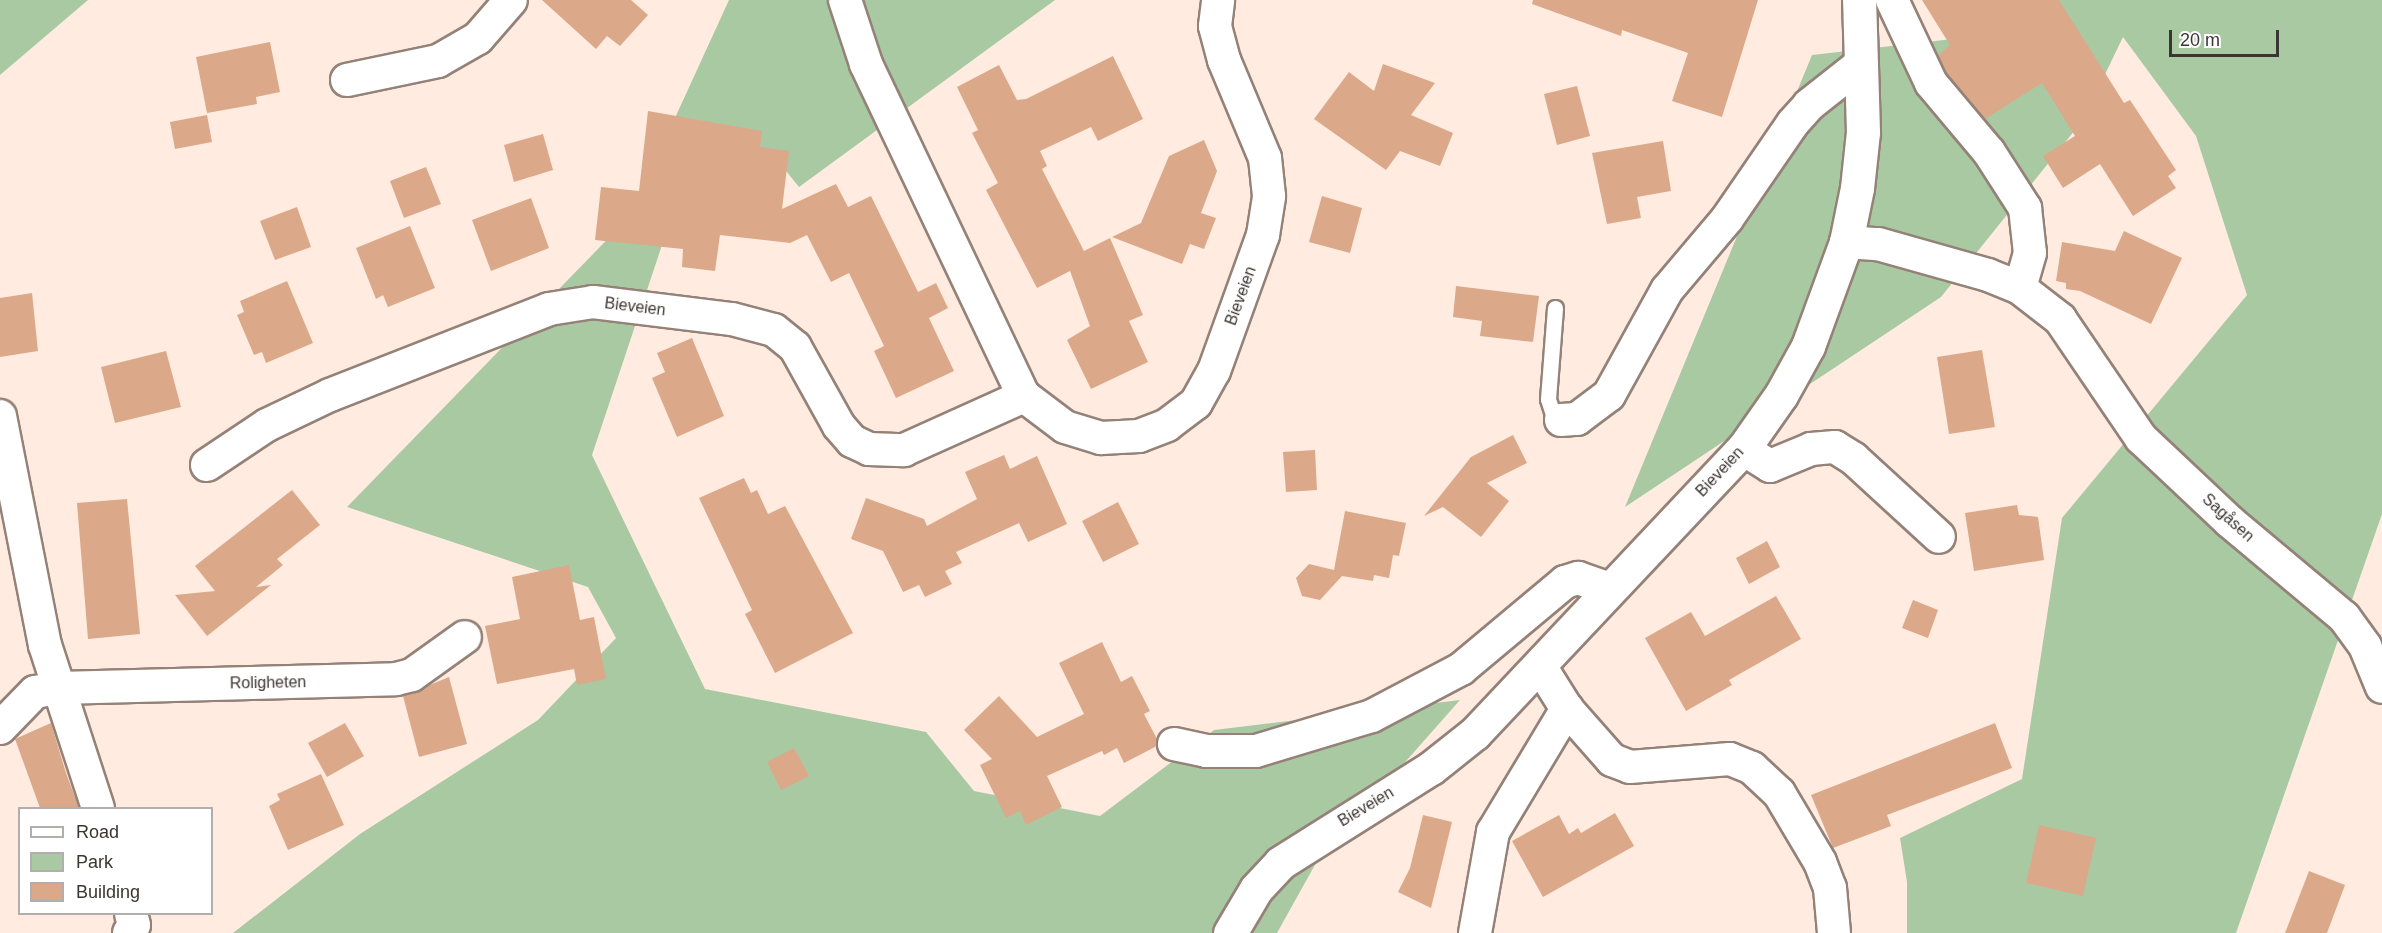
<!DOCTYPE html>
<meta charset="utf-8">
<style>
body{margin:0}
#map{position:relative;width:2382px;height:933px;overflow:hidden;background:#ffebdf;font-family:Helvetica,sans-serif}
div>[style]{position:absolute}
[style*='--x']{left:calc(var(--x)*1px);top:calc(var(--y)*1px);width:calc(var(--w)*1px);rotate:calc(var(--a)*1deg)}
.green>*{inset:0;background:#a9c9a3}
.building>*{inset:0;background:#dba989}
.roads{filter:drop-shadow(2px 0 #948278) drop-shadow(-2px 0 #948278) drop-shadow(0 2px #948278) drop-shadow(0 -2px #948278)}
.lane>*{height:15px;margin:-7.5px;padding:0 7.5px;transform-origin:7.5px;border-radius:7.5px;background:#fff}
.street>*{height:32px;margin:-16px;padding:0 16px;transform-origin:16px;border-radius:16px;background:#fff}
.secondary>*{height:33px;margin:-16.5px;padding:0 16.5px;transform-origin:16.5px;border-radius:16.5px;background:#fff}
span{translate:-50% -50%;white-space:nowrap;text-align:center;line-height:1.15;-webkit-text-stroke:4.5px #fff;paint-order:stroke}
.street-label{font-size:16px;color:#3d3531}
.legend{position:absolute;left:18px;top:807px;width:195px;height:108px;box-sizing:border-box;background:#fff;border:2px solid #b1aead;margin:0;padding:8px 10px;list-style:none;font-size:18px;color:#3d3531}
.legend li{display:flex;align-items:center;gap:12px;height:30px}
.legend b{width:30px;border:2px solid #b1aead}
.scale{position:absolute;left:2169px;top:30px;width:110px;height:27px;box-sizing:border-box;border:3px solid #3d3531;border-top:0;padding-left:8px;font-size:18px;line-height:21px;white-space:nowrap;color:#3d3531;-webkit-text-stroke:4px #fff;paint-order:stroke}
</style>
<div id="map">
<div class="green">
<div style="clip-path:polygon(0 0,88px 0,0 75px)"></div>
<div style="clip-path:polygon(729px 0,1055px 0,799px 187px,770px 151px,683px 182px,592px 455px,705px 689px,926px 732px,974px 791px,1100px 816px,1214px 730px,1460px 700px,1316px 863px,1277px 933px,233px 933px,360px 834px,538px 720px,616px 638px,588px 587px,347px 507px,630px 216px)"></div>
<div style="clip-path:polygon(2057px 0,2382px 0,2382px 514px,2236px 933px,1907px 933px,1907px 882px,1900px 838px,2022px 779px,2062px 518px,2247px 295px,2196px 136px,2123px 37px,2083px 120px,1941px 297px,1625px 507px,1812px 55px,2057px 27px)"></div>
</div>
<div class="building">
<div style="clip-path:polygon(542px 0,631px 0,648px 15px,620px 46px,607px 36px,596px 49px)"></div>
<div style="clip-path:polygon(1533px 0,1758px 0,1722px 117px,1672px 101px,1688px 53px,1622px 30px,1621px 36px,1532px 4px)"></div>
<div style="clip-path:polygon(1922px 0,2059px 0,2124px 103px,2130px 100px,2176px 170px,2168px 176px,2176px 188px,2133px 216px,2100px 164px,2063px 188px,2043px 156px,2075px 136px,2042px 83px,1985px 119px,1946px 73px,1938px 55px,1950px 45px)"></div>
<div style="clip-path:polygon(270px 42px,280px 92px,256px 97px,257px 104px,207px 113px,196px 57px)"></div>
<div style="clip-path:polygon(1113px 56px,1143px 119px,1098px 141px,1091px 127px,1040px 151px,1047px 166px,1042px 169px,1084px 251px,1110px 238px,1143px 315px,1129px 321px,1148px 362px,1091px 389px,1067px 340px,1090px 326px,1070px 271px,1037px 288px,986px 190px,998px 183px,972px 133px,978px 130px,957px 87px,999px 65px,1017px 100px,1026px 99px)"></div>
<div style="clip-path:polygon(1383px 64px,1435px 83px,1411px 115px,1453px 133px,1440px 166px,1400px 151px,1386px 170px,1314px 119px,1349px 72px,1374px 91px)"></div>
<div style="clip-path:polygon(1577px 86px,1590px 136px,1557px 145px,1544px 94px)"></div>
<div style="clip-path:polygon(648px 111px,762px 131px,760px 147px,789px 151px,782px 209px,836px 184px,848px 207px,871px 196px,918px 292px,936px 283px,948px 308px,929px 318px,954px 371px,896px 398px,874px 351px,884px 346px,849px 273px,831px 282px,807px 235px,790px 243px,720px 235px,715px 271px,682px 267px,683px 249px,595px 240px,601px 187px,639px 191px)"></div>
<div style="clip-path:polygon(207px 115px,212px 142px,175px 149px,170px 122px)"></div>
<div style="clip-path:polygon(543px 134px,553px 170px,514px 182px,504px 145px)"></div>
<div style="clip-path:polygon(1204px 140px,1217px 171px,1201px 213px,1216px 218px,1204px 249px,1190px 244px,1182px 264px,1112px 237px,1141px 223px,1169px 156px)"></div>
<div style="clip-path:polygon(1663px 141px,1671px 191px,1637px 197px,1641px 218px,1607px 224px,1592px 153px)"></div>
<div style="clip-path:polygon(426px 167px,441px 204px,404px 218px,390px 181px)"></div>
<div style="clip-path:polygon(1322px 196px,1362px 208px,1350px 253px,1309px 242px)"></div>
<div style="clip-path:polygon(531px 198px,549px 248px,491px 271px,472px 220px)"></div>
<div style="clip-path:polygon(297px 207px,311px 247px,275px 260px,260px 221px)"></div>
<div style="clip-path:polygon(410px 226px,435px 288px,388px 307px,383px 295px,376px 299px,356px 248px)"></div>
<div style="clip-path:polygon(2124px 231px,2182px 258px,2151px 324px,2080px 291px,2066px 289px,2066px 283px,2056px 281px,2062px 242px,2115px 251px)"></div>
<div style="clip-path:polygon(287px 281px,313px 343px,266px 363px,262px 352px,254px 355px,237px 315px,244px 312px,240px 301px)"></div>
<div style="clip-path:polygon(1456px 286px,1539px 296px,1533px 342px,1480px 336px,1482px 321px,1453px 317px)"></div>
<div style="clip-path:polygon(32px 293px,38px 351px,0 357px,0 298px)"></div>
<div style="clip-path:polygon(692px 338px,724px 416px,677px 437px,652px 378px,665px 372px,657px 353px)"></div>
<div style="clip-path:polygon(1982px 350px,1995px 427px,1949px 434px,1937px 357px)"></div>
<div style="clip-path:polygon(166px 351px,181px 407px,115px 423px,101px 367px)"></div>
<div style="clip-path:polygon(1513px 435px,1527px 463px,1487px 483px,1509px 501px,1481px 537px,1443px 507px,1424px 516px,1471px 457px)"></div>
<div style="clip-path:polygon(1315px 450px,1317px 490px,1286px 492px,1283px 452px)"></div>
<div style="clip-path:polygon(1004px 455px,1010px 469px,1037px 456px,1067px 524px,1028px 542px,1019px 523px,956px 552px,962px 563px,945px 571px,952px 584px,925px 597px,919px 585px,903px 592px,883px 551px,851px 539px,866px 498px,924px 519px,927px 526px,977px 499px,965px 472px)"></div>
<div style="clip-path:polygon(744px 478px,751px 493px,757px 490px,768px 514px,785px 506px,853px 633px,775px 673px,745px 614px,752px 610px,699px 498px)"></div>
<div style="clip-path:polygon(292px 490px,320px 525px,277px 559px,283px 565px,256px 587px,271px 585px,207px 636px,175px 595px,215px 591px,195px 566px)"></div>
<div style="clip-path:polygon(127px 499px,140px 634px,88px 639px,77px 503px)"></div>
<div style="clip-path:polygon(1118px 502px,1139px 544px,1103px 562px,1082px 521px)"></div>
<div style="clip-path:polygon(2017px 505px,2019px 515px,2038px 517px,2044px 560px,1974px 571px,1965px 513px)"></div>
<div style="clip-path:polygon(1345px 511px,1406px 523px,1399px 556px,1393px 555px,1389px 578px,1374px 575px,1373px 581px,1342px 576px,1320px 600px,1302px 596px,1296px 578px,1309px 564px,1334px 570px)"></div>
<div style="clip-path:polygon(1767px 541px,1780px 567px,1749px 584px,1736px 558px)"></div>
<div style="clip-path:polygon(569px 565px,580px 620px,594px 617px,606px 679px,577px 685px,574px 669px,497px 684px,485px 626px,520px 619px,512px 577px)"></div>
<div style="clip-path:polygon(1776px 596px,1801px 639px,1729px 680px,1732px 685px,1686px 711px,1645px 638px,1691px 612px,1705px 636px)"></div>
<div style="clip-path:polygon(1913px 600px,1938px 610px,1928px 638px,1902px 628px)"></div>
<div style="clip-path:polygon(1102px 642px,1121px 682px,1132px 676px,1150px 711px,1144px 714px,1157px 739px,1157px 746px,1124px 763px,1117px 748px,1104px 755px,1102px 751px,1047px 776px,1062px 807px,1026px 825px,1020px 811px,1006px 818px,980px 765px,992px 759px,964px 730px,999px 696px,1037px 737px,1084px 714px,1059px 663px)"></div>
<div style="clip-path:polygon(449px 677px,467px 744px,419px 757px,403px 696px)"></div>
<div style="clip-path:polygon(51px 723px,66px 773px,79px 808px,40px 808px,15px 739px)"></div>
<div style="clip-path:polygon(345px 723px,364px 756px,327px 777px,308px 743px)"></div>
<div style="clip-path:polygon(1995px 723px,2012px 768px,1887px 815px,1891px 826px,1833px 848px,1811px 795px)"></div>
<div style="clip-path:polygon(794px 748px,809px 776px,781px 790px,767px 762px)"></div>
<div style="clip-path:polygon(321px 774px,344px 825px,288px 850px,269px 806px,280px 800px,277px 794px)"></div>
<div style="clip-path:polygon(1615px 813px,1634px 846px,1543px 897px,1512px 841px,1559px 815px,1569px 834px,1578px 828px,1581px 833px)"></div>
<div style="clip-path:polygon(1423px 815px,1452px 822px,1431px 908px,1398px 892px,1410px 868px)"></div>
<div style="clip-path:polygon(2039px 825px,2096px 838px,2083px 896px,2026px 883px)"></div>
<div style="clip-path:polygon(2309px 871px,2345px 885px,2327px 933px,2285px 933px)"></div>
</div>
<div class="roads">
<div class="lane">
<div style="--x:1555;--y:308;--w:91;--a:94.4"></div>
<div style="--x:1548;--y:399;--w:16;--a:72"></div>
<div style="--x:1553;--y:414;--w:10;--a:37"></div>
</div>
<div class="street">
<div style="--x:845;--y:0;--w:67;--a:71.8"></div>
<div style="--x:866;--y:64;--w:368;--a:64.6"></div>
<div style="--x:1024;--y:396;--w:51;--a:37.1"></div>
<div style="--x:1065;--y:427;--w:38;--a:17"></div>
<div style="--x:1101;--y:438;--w:38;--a:-3"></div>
<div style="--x:1139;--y:436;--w:30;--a:-21"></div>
<div style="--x:1167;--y:425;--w:36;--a:-37"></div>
<div style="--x:1196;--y:403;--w:37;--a:-61"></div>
<div style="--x:1214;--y:371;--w:145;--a:-70.2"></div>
<div style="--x:1263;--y:235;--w:39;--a:-81"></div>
<div style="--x:1269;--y:196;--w:38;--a:-96"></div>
<div style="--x:1265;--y:158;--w:106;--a:-112.7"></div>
<div style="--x:1224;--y:60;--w:35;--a:-105"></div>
<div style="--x:1215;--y:26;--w:26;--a:-83"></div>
<div style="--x:1892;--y:0;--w:92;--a:64.8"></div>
<div style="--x:1931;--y:83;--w:90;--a:50"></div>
<div style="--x:1989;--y:152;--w:67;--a:57.3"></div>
<div style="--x:2025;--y:208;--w:45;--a:83.7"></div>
<div style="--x:2030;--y:253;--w:36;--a:106"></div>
<div style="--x:347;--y:80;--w:93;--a:-11.8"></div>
<div style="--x:438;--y:61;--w:46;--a:-29.9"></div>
<div style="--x:478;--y:38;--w:50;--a:-49"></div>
<div style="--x:1846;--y:242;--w:32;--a:4"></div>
<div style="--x:1878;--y:244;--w:114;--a:15.7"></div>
<div style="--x:1988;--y:275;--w:35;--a:22"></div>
<div style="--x:2020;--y:288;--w:51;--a:37.8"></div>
<div style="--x:2060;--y:319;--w:144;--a:55.8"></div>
<div style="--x:2141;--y:438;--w:121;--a:43.3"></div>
<div style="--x:2229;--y:521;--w:150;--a:39.9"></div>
<div style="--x:2344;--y:617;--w:36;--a:54"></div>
<div style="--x:2365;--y:646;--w:44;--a:67.5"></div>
<div style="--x:0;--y:416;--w:233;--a:78.9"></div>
<div style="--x:45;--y:645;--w:171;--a:72"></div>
<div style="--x:1561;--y:420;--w:16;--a:-4"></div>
<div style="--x:1577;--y:419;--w:40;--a:-37"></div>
<div style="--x:1609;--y:395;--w:120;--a:-61.1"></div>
<div style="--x:1667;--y:290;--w:93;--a:-49.8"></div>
<div style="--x:1727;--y:219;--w:116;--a:-55.5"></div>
<div style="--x:1793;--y:123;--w:24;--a:-48"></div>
<div style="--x:1809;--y:105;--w:66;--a:-38.3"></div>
<div style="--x:1743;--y:449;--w:32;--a:32"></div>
<div style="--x:1770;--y:466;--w:44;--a:-22.5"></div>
<div style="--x:1811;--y:449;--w:24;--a:-5"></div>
<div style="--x:1835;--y:447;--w:22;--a:32"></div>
<div style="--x:1854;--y:459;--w:115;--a:42.5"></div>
<div style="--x:207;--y:465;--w:72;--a:-33.7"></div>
<div style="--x:267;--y:425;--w:70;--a:-25.5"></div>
<div style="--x:330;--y:395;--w:235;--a:-21.4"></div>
<div style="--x:549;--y:309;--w:45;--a:-9"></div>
<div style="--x:593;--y:302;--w:140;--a:7"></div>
<div style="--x:732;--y:319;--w:43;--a:14.7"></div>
<div style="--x:774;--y:330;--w:27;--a:39"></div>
<div style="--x:795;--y:347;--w:90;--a:60.9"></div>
<div style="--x:839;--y:426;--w:20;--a:49"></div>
<div style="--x:852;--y:441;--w:19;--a:25"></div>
<div style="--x:869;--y:449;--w:35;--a:2"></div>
<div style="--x:904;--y:450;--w:132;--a:-24.2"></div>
<div style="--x:1540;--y:666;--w:51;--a:57.9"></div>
<div style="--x:1567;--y:709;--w:68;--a:48.6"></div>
<div style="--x:1612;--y:760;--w:19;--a:21"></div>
<div style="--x:1630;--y:767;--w:100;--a:-4.6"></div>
<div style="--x:1730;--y:759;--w:24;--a:22"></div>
<div style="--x:1752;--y:768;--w:37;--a:43"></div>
<div style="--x:1779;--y:793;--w:80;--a:59.3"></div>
<div style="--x:1820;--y:862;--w:28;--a:69"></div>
<div style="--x:1830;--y:888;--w:45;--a:84.9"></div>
<div style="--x:0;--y:728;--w:50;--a:-45.8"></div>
<div style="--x:35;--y:692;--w:23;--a:-10"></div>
<div style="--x:58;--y:688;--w:338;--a:-1.5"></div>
<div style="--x:396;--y:679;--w:16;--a:-14"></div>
<div style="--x:412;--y:675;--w:65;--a:-35.6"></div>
<div style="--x:1174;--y:744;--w:33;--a:12"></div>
<div style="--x:1206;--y:751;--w:50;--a:0"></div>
<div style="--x:1256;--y:751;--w:121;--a:-16.8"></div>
<div style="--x:1372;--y:716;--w:101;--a:-27.8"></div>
<div style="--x:1461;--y:669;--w:136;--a:-39.9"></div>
<div style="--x:1565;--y:582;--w:14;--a:-17"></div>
<div style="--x:1578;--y:578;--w:34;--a:19"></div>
<div style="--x:129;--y:933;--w:9;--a:-58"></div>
<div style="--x:134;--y:925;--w:11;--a:-105"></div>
<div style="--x:1475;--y:933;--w:103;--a:-79.9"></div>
<div style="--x:1493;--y:832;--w:144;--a:-59"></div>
</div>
<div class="secondary">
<div style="--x:1230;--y:933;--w:51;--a:-59.4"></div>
<div style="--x:1256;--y:889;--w:35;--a:-47"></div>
<div style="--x:1280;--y:863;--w:178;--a:-32.2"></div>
<div style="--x:1431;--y:768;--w:56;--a:-38.5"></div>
<div style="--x:1475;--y:733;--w:390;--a:-46.7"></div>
<div style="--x:1743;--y:449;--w:66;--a:-54.9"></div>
<div style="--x:1781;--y:395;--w:56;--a:-61.1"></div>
<div style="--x:1808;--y:346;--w:111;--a:-69.9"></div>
<div style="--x:1846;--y:242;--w:55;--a:-78.5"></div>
<div style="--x:1857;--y:188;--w:56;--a:-83.9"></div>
<div style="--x:1863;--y:132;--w:132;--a:-91.7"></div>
</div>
</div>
<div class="street-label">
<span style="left:1241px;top:296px;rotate:-70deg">Bieveien</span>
<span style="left:635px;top:307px;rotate:7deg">Bieveien</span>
<span style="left:1720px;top:472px;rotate:-47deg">Bieveien</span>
<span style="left:2228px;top:518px;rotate:42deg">Sagåsen</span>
<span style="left:268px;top:683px;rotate:-1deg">Roligheten</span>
<span style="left:1366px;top:807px;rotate:-31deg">Bieveien</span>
</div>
<ul class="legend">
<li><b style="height:8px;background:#fff"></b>Road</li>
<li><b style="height:16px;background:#a9c9a3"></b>Park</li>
<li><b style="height:16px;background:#dba989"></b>Building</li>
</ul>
<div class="scale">20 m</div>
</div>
